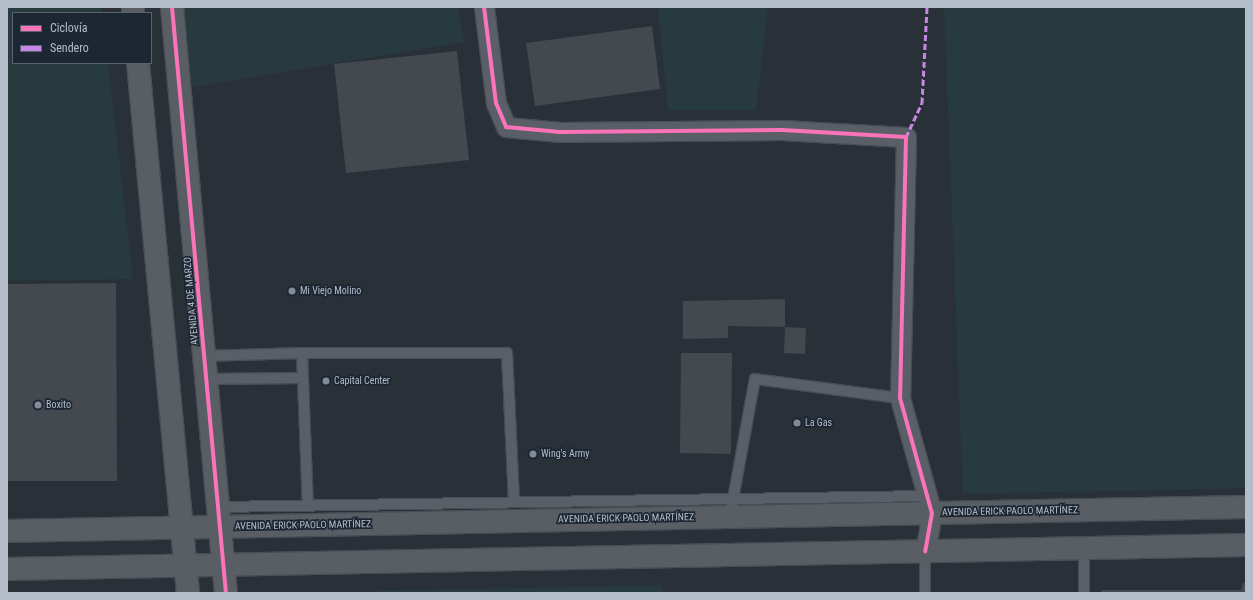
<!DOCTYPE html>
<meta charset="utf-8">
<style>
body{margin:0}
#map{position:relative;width:1253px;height:600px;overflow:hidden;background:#2a3038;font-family:"Roboto Condensed",sans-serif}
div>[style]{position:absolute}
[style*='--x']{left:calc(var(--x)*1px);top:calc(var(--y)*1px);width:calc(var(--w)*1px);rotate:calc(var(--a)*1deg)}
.green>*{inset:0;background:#273a3e}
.building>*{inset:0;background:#444950}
.roads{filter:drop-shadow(1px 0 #484c53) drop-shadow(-1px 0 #484c53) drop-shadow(0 1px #484c53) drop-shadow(0 -1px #484c53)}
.lane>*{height:10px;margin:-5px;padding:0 5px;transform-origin:5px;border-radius:5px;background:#5a5e66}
.street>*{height:19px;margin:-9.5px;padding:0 9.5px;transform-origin:9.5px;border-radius:9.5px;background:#5a5e66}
.secondary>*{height:22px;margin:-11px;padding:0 11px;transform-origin:11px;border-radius:11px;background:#595d64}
.quiet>*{height:3px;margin-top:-1.5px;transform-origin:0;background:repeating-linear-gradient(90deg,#c787e3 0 6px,transparent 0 9px)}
.cycleway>*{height:4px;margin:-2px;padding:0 2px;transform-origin:2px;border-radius:2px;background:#fb73b8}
.dots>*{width:11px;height:11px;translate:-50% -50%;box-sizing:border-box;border:2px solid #1d2633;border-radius:50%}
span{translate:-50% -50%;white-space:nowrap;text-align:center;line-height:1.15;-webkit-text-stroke:3.5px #1d2633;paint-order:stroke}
.poi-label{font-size:10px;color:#b4bcc9}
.left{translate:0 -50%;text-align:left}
.street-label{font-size:10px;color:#b4bcc9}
.frame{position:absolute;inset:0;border:8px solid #b4bcc9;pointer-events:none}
.legend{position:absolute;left:12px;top:12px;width:140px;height:52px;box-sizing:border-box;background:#1d2633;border:1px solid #59626f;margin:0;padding:5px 7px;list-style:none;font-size:12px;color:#b4bcc9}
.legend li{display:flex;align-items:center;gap:8px;height:20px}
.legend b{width:20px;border:1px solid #59626f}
</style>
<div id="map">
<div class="green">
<div style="clip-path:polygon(7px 7px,102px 7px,103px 13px,13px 13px,13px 63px,108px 63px,133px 279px,7px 281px)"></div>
<div style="clip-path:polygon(184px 7px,458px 7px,464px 42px,192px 87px)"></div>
<div style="clip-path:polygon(658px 7px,768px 7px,756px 110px,668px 110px)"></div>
<div style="clip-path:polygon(944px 7px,1246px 7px,1246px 488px,963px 494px)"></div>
<div style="clip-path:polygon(662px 585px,663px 593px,334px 593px,334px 592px)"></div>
</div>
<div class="building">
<div style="clip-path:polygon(652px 26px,660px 89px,535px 106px,526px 43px)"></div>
<div style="clip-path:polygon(457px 51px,469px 160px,346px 173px,334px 64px)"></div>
<div style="clip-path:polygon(116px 283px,117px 481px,7px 481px,7px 284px)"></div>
<div style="clip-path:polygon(785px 299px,785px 327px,728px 326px,728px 338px,683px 339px,683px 301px)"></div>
<div style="clip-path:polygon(785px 327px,806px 328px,805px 354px,784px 353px)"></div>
<div style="clip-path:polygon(681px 353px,732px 353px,731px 454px,680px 453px)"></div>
<div style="clip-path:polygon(1243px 583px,1246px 583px,1246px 593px,1101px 593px,1101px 590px,1241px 590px)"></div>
</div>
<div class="roads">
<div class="lane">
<div style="--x:302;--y:353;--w:153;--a:87.8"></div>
<div style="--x:204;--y:356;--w:98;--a:-1.8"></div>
<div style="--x:302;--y:353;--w:205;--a:0"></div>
<div style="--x:507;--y:353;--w:149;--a:87.3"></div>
<div style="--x:206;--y:379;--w:97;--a:-0.6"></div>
<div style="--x:732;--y:505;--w:128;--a:-79.7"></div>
<div style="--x:755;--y:379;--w:146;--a:7.5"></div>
<div style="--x:218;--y:507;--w:708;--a:-0.89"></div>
<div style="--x:1084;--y:548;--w:45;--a:90"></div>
<div style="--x:925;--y:551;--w:42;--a:90"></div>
</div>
<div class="street">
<div style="--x:484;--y:7;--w:97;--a:82.9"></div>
<div style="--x:496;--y:103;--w:26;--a:67"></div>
<div style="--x:506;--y:127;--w:54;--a:5.3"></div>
<div style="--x:560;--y:132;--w:222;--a:-0.5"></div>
<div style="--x:782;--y:130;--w:124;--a:3.2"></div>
<div style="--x:906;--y:137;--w:261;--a:91.3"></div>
<div style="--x:900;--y:398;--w:119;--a:74.5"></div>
<div style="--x:932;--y:513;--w:39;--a:100"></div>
</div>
<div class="secondary">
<div style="--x:133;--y:7;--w:6;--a:90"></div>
<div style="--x:172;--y:7;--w:588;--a:84.74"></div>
<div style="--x:138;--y:63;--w:532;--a:84.61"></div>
<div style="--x:7;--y:531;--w:1239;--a:-1.11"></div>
<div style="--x:7;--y:569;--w:1239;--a:-1.11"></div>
</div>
</div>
<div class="quiet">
<div style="--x:906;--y:137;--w:38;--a:-65"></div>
<div style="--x:922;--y:103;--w:96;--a:-87"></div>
</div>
<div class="cycleway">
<div style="--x:172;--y:7;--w:588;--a:84.74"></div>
<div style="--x:484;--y:7;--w:97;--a:82.9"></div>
<div style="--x:496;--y:103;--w:26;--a:67"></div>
<div style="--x:506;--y:127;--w:54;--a:5.3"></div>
<div style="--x:560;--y:132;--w:222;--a:-0.5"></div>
<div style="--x:782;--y:130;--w:124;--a:3.2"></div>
<div style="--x:906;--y:137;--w:261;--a:91.3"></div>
<div style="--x:900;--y:398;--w:119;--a:74.5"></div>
<div style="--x:932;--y:513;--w:39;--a:100"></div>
</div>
<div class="dots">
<div style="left:292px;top:291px;background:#848b96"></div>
<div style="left:326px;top:381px;background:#848b96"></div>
<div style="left:38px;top:405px;background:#848b96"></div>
<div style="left:797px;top:423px;background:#848b96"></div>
<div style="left:533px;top:454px;background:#848b96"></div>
</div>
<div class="poi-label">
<span class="left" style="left:300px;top:291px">Mi Viejo Molino</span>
<span class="left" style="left:334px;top:381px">Capital Center</span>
<span class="left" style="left:46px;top:405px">Boxito</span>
<span class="left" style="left:805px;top:423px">La Gas</span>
<span class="left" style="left:541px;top:454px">Wing's Army</span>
</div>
<div class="street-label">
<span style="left:191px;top:301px;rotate:-95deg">AVENIDA 4 DE MARZO</span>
<span style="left:1010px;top:511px;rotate:-1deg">AVENIDA ERICK PAOLO MARTÍNEZ</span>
<span style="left:626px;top:518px;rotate:-1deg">AVENIDA ERICK PAOLO MARTÍNEZ</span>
<span style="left:303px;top:525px;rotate:-1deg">AVENIDA ERICK PAOLO MARTÍNEZ</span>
</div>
<div class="frame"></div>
<ul class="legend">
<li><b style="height:5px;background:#fb73b8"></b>Ciclovía</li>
<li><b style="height:5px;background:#c787e3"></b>Sendero</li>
</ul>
</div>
